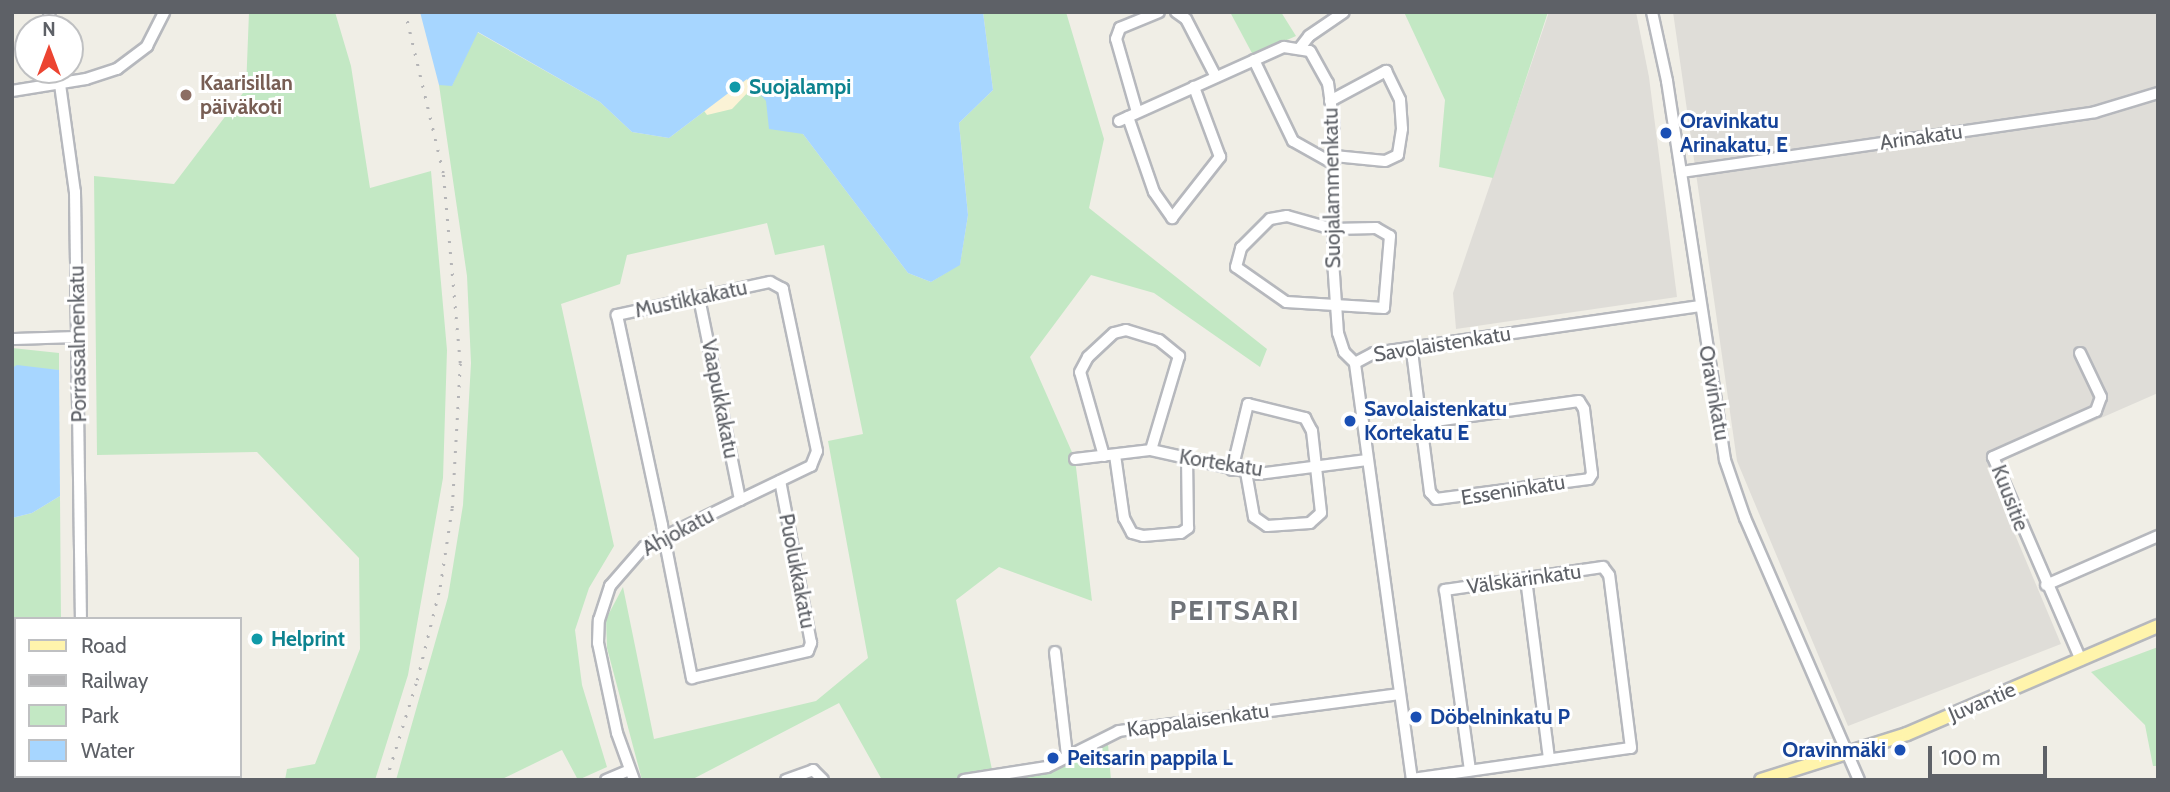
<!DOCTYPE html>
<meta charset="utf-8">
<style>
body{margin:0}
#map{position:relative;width:2170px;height:792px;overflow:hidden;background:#f0eee6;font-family:Cabin,sans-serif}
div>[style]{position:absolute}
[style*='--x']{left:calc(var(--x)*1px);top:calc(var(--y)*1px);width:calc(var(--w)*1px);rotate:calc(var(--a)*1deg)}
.industrial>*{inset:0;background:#dfddd8}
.green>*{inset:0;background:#c3e8c4}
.sand>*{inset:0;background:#fbf3d6}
.water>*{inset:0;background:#a7d6ff}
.roads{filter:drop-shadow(2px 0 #b6b8bd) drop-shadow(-2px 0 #b6b8bd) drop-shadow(0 2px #b6b8bd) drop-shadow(0 -2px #b6b8bd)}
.minor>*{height:10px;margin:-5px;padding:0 5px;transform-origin:5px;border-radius:5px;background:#fff}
.major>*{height:12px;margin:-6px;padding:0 6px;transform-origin:6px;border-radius:6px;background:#fff4ac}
.rail>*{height:2.5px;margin-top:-1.25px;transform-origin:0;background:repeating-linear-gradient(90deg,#b5b5b7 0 2px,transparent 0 11px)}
.dots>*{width:19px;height:19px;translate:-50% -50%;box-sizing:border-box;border:4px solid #fff;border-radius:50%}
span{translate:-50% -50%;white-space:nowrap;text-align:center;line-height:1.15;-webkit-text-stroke:6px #fff;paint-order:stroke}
.education-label{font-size:21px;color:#785e54;font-weight:700}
.left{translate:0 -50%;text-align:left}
.culture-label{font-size:21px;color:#0d838f;font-weight:700}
.transit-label{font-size:21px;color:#164399;font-weight:700}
.right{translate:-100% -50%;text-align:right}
.street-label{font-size:21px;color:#5e6167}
.district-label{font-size:28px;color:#6f7379;font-weight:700;letter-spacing:2px}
.frame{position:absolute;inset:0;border:14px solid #5e6167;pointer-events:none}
.legend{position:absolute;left:14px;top:617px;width:228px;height:161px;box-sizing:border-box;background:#fff;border:2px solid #bfc0c2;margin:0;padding:9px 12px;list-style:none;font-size:21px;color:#5e6167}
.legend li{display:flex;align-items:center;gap:14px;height:35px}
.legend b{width:35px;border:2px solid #bfc0c2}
.north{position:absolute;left:14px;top:14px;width:70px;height:70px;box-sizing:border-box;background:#fff;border:2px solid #bfc0c2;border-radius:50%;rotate:0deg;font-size:19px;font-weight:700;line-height:28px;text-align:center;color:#5e6167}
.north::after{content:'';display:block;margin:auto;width:24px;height:32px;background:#ec4431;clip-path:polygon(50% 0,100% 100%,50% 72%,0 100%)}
.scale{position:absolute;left:1928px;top:746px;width:119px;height:32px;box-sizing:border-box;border:4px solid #5e6167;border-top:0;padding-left:9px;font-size:21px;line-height:24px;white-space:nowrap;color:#5e6167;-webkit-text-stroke:5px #fff;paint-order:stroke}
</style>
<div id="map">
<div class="industrial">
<div style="clip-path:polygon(1549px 12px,1636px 12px,1649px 77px,1677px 297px,1456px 329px,1453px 293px)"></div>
<div style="clip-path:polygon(1673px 12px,2158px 12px,2158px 393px,1987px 468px,2061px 644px,1848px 726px,1737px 461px)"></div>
</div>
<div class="green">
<div style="clip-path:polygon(249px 12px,335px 12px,351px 66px,370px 188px,431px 171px,447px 350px,443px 478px,408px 675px,375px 780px,285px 780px,287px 769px,315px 764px,360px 649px,359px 558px,257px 452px,97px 455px,94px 176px,174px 184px,246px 89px)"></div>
<div style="clip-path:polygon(983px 12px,1066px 12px,1104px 139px,1089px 208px,1267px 349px,1260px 367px,1154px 293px,1091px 275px,1030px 357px,1075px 459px,1092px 601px,999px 567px,956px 600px,994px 779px,1054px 770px,1108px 744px,1111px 780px,882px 780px,839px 703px,691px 780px,642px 780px,607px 648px,606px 619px,623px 587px,654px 739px,816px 701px,868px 658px,828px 441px,863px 434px,824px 245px,775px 255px,767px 223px,627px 255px,620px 284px,561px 304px,614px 546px,589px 588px,575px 630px,582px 685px,607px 767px,578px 780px,562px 750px,500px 780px,396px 780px,448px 597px,463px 505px,471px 363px,467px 276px,439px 85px,452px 85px,477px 32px,600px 102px,632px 132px,669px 138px,747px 79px,803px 134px,908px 273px,931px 282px,960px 264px,968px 215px,959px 123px,993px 90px)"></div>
<div style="clip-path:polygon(1230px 12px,1281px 12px,1296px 36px,1253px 55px)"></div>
<div style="clip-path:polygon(1404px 12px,1548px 12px,1493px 178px,1439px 167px,1445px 100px)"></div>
<div style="clip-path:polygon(12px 348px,59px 353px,59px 370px,12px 368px)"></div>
<div style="clip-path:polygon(60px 496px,61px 619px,16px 619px,16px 776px,41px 776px,12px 780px,12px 518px,32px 513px)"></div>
<div style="clip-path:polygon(2158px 647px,2158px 766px,2153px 766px,2145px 725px,2091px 672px)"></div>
</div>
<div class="sand">
<div style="clip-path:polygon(745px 58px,754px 86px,732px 109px,707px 115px,697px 101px)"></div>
</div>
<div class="water">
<div style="clip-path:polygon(420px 12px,983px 12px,993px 90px,959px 123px,968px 215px,960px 265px,931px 282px,908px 273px,803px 134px,769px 129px,766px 101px,747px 79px,669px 138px,632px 132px,600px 102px,478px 32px,452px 86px,439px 85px)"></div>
<div style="clip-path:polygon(17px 365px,59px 370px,60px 496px,32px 513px,12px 518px,12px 368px)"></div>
</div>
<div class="roads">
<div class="minor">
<div style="--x:49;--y:12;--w:16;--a:83"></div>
<div style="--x:1176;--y:12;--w:12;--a:35"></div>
<div style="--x:1186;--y:19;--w:65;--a:62.7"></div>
<div style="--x:1652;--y:12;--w:71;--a:77.7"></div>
<div style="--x:1667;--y:81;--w:383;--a:81.3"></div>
<div style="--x:1725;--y:460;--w:61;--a:71"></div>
<div style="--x:1745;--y:518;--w:286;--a:66.5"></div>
<div style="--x:1299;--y:49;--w:16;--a:-52"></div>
<div style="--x:1309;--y:36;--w:42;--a:-34.4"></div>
<div style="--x:1254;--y:60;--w:90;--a:64.3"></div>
<div style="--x:1293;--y:141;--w:47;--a:29.3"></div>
<div style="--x:58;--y:70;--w:123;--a:82.1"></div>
<div style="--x:75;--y:192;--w:427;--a:89.2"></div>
<div style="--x:12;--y:91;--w:75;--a:-9.2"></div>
<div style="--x:86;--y:79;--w:33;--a:-18"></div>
<div style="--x:117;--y:69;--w:38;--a:-37"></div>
<div style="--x:147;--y:46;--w:38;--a:-63"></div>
<div style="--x:1330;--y:101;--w:64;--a:-28.2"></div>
<div style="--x:1386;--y:71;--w:32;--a:64"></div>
<div style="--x:1400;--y:100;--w:29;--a:86"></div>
<div style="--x:1402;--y:129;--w:26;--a:99"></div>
<div style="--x:1398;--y:155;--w:14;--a:155"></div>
<div style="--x:1385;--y:161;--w:51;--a:-174.4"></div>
<div style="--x:1137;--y:112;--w:76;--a:-106"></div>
<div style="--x:1116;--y:39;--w:12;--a:-70"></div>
<div style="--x:1120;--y:28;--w:42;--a:-22.3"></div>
<div style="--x:1128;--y:117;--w:79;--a:70.9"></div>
<div style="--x:1154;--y:192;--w:32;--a:55"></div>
<div style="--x:1172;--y:218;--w:78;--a:-51.8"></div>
<div style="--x:1220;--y:157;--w:75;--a:-110.4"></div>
<div style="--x:1119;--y:121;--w:181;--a:-24.2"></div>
<div style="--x:1284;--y:47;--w:26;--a:9"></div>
<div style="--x:1310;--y:51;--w:37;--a:61"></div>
<div style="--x:1328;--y:83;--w:43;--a:82.1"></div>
<div style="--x:1334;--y:126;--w:134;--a:90.4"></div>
<div style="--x:1333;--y:260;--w:73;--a:86.1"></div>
<div style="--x:1338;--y:333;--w:20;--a:72"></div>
<div style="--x:1344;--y:352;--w:16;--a:45"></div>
<div style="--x:1681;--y:172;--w:418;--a:-8.2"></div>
<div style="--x:2095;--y:112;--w:66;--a:-16.8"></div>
<div style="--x:1287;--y:216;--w:48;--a:15.8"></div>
<div style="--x:1333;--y:229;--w:43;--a:-1.3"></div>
<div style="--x:1376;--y:228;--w:16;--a:30"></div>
<div style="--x:1390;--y:236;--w:72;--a:94.8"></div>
<div style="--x:1384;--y:308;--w:98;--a:-176.5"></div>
<div style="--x:1286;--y:302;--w:61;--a:-145"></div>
<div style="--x:1236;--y:267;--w:20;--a:-75"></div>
<div style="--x:1241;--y:248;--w:41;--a:-45"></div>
<div style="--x:1270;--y:219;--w:17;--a:-10"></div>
<div style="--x:699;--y:298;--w:206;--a:78.5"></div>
<div style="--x:12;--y:339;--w:67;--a:-1.7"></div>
<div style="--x:1412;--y:348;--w:11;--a:85"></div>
<div style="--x:1413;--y:359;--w:64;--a:82.9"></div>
<div style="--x:1421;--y:423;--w:70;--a:82.6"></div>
<div style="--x:1430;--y:492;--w:9;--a:49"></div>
<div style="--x:1436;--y:499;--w:154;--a:-7.4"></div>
<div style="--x:1589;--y:479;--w:6;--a:-59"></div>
<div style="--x:1592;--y:474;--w:65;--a:-97"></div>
<div style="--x:1584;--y:409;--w:9;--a:-122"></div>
<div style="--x:1579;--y:401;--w:160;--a:172.1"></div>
<div style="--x:2080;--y:353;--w:49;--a:64.5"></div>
<div style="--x:2101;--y:397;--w:15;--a:110"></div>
<div style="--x:2096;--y:411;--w:113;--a:155.9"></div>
<div style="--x:1993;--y:457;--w:221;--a:66.6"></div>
<div style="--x:1115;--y:455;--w:64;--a:81.9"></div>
<div style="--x:1124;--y:518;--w:17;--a:62"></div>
<div style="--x:1132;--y:533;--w:11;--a:15"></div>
<div style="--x:1143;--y:536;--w:38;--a:-5"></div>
<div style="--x:1181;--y:533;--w:9;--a:-36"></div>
<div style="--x:1188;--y:528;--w:69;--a:-90.8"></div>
<div style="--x:1104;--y:456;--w:87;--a:-105.9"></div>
<div style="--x:1080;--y:372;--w:17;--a:-62"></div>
<div style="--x:1088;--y:357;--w:35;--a:-43"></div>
<div style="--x:1114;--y:333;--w:12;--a:-14"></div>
<div style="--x:1126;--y:330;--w:34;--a:17"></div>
<div style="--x:1159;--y:340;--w:26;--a:39"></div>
<div style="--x:1179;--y:356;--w:98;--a:106.6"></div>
<div style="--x:1075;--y:459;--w:77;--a:-6.8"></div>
<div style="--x:1151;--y:450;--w:110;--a:12.6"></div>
<div style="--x:1258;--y:474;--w:110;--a:-7.3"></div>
<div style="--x:1232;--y:470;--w:68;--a:-76.4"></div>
<div style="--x:1248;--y:404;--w:59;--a:13.8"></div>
<div style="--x:1305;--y:418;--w:15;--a:62"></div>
<div style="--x:1312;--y:431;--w:82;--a:83.7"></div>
<div style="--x:1321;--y:513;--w:15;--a:138"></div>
<div style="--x:1310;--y:523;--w:43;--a:176"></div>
<div style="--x:1267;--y:526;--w:16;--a:-145"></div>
<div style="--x:1254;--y:517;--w:46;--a:-100.1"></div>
<div style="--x:1526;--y:579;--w:180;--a:82.7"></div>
<div style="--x:2046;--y:585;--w:122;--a:-23.6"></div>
<div style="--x:1055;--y:652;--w:105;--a:83.4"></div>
<div style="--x:1412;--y:779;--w:221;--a:-8.1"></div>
<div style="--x:1631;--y:748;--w:174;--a:-97.2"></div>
<div style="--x:1609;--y:575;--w:10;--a:-127"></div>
<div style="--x:1603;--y:567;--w:160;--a:171.7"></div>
<div style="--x:1445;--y:590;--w:182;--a:82.1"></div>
<div style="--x:59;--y:780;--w:4;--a:-63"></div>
<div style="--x:606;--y:780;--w:25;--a:-23"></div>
<div style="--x:634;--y:780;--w:50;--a:-109.9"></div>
<div style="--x:617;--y:733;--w:92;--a:-101.9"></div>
<div style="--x:598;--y:643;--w:23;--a:-88"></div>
<div style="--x:599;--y:620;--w:36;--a:-72"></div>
<div style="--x:610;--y:586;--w:52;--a:-48.9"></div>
<div style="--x:644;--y:547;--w:22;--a:-27"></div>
<div style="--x:664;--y:537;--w:85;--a:-26"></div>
<div style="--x:740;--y:500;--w:79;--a:-25.6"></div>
<div style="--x:811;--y:466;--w:16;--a:-68"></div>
<div style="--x:817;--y:451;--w:166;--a:-101.9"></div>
<div style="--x:783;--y:289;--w:15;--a:-152"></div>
<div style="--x:770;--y:282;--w:157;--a:167.8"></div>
<div style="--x:617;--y:315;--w:215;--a:77.9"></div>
<div style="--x:662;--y:525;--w:12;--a:81"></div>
<div style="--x:664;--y:537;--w:144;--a:78.8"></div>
<div style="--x:692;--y:678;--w:119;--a:-13.1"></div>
<div style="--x:808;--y:651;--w:9;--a:-69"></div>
<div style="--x:811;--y:643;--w:165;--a:-100.8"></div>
<div style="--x:786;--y:780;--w:29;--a:-20"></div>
<div style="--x:813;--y:770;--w:14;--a:45"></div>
<div style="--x:964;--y:780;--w:84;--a:-8.9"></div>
<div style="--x:1047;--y:767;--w:80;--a:-26.6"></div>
<div style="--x:1119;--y:731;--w:282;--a:-7.5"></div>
<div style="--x:1412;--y:780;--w:421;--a:-97.8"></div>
<div style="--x:1355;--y:363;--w:21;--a:-28"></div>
<div style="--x:1374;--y:353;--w:328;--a:-8.2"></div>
</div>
<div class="major">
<div style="--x:1761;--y:780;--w:153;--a:-17.5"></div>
<div style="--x:1907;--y:734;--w:273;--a:-23.3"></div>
</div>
</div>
<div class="rail">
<div style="--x:386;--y:780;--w:105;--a:-72.8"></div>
<div style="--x:417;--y:680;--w:96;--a:-76.1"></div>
<div style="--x:440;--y:587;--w:80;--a:-81.4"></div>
<div style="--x:452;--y:508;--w:145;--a:-86.8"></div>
<div style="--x:460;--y:363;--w:191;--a:-95.1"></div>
<div style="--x:443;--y:173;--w:165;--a:-103.3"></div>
</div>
<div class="dots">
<div style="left:735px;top:87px;background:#0f9aa8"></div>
<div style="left:186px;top:95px;background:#8d6e63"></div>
<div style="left:1666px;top:133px;background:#1a4fb4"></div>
<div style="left:1350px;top:421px;background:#1a4fb4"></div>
<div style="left:257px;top:639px;background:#0f9aa8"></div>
<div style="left:1416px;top:717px;background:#1a4fb4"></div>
<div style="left:1900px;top:750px;background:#1a4fb4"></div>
<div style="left:1053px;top:758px;background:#1a4fb4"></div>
</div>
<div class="education-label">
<span class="left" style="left:200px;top:95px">Kaarisillan<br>päiväkoti</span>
</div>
<div class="culture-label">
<span class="left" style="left:749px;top:87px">Suojalampi</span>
<span class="left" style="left:271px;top:639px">Helprint</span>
</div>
<div class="transit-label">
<span class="left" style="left:1680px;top:133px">Oravinkatu<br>Arinakatu, E</span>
<span class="left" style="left:1364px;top:421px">Savolaistenkatu<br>Kortekatu E</span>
<span class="left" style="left:1430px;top:717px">Döbelninkatu P</span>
<span class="right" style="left:1886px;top:750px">Oravinmäki</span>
<span class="left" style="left:1067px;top:758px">Peitsarin pappila L</span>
</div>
<div class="street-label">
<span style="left:1921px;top:137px;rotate:-8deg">Arinakatu</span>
<span style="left:1332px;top:188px;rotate:-91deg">Suojalammenkatu</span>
<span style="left:691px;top:299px;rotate:-12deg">Mustikkakatu</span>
<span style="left:78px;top:344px;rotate:-91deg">Porrassalmenkatu</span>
<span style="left:1442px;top:344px;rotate:-9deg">Savolaistenkatu</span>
<span style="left:1714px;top:393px;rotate:80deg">Oravinkatu</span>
<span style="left:720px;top:399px;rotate:79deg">Vaapukkakatu</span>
<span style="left:1221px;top:463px;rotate:9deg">Kortekatu</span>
<span style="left:1513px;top:490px;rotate:-9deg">Esseninkatu</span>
<span style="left:2010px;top:498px;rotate:69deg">Kuusitie</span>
<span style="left:678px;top:532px;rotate:-28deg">Ahjokatu</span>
<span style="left:797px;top:571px;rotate:79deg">Puolukkakatu</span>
<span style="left:1524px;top:579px;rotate:-8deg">Välskärinkatu</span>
<span style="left:1982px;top:702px;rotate:-23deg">Juvantie</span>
<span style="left:1198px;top:720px;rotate:-8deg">Kappalaisenkatu</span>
</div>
<div class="district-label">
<span style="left:1235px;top:610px">PEITSARI</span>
</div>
<div class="frame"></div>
<ul class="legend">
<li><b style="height:9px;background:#fff4ac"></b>Road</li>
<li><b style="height:9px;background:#b5b5b7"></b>Railway</li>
<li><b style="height:19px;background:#c3e8c4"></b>Park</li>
<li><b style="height:19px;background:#a7d6ff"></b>Water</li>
</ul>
<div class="north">N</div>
<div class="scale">100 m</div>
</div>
